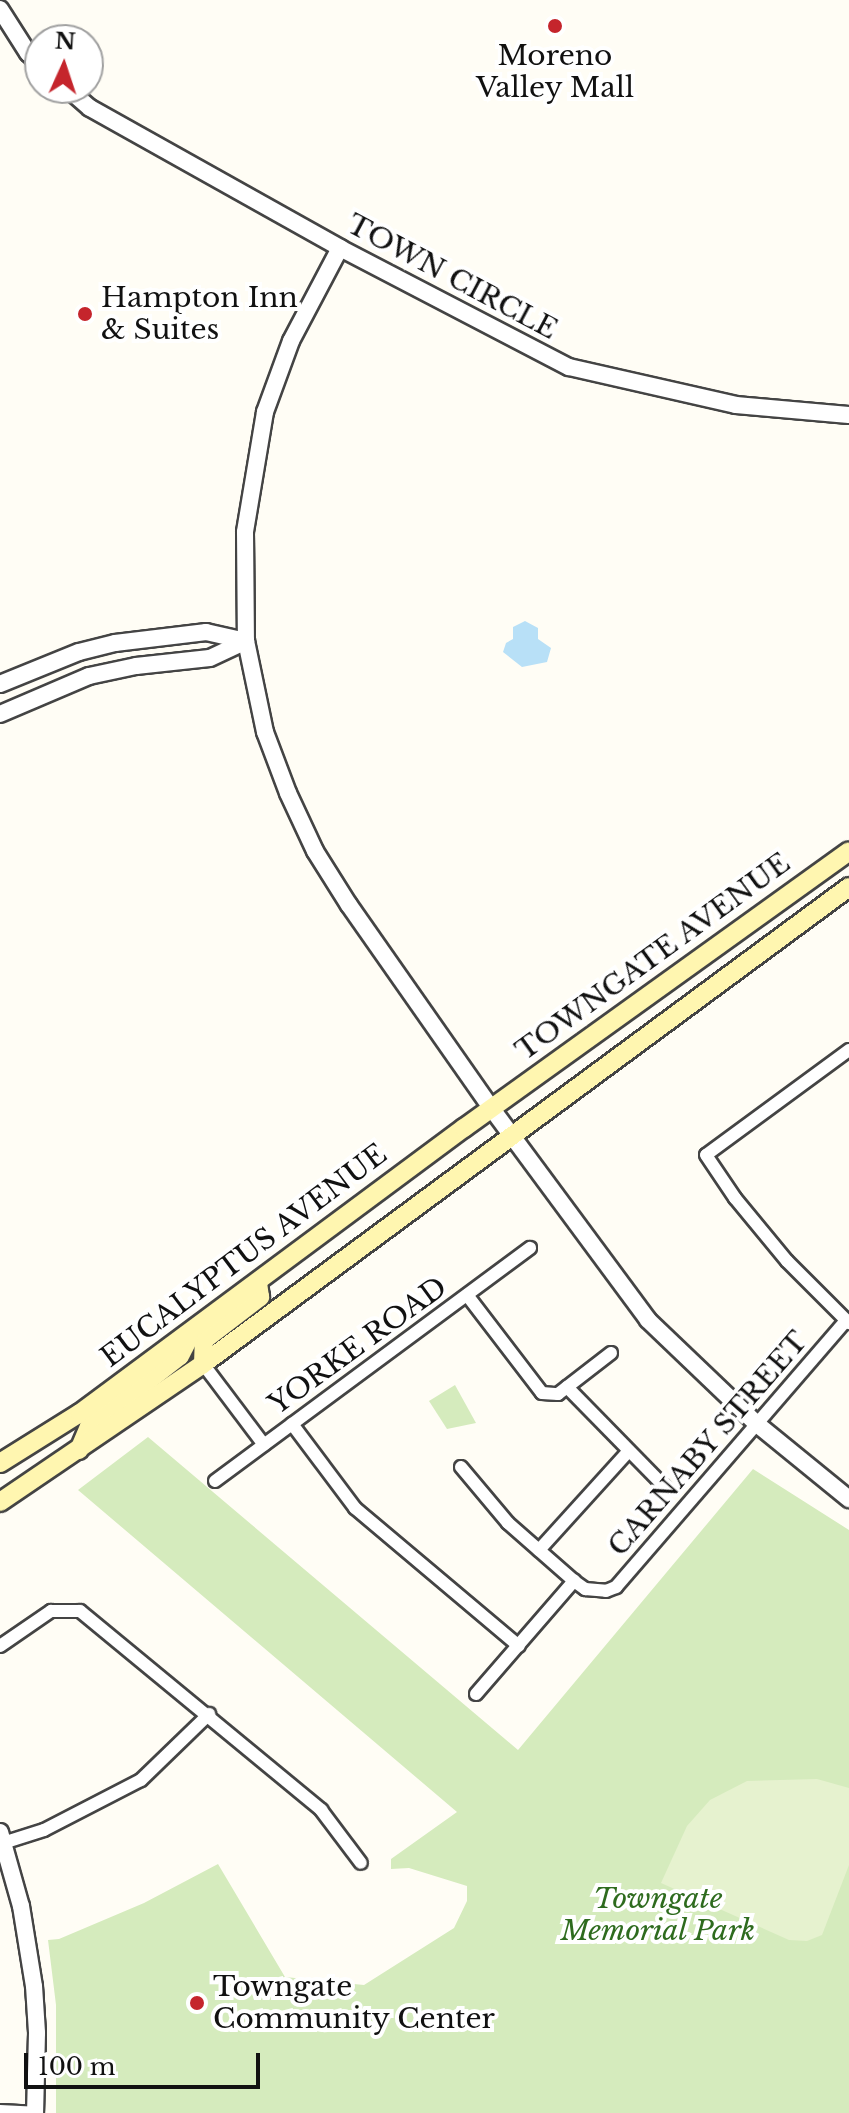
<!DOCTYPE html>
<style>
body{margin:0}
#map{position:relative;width:849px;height:2113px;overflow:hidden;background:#fffdf5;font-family:"Libre Baskerville",serif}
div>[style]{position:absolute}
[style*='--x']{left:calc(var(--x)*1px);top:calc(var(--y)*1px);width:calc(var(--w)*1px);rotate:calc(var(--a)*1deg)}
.green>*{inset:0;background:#d5ebbd}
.pitch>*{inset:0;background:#e6f2cf}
.water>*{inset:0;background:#b8e0f7}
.roads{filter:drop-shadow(2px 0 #444) drop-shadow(-2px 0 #444) drop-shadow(0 2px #444) drop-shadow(0 -2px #444)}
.minor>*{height:12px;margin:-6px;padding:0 6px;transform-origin:6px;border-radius:6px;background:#fff}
.tertiary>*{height:16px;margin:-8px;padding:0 8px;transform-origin:8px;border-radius:8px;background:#fff}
.secondary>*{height:18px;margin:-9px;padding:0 9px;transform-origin:9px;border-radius:9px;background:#fff6b0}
.dots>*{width:22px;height:22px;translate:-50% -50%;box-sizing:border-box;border:4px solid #fff;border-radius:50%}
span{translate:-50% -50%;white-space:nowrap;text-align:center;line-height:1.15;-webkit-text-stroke:8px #fff;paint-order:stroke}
.poi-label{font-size:28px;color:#111}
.left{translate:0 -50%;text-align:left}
.street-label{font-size:28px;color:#111}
.park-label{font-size:28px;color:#2e6b1e;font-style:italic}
.north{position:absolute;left:24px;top:24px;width:80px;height:80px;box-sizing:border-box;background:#fff;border:2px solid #a0a0a0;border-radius:50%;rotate:3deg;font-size:22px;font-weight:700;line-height:32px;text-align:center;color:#111}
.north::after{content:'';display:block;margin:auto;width:28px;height:36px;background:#c5252c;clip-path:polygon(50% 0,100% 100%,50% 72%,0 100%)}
.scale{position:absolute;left:24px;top:2053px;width:236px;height:36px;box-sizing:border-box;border:4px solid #111;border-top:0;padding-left:10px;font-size:24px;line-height:28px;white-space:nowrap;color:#111;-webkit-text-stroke:6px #fff;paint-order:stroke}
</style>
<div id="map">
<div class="green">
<div style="clip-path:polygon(455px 1385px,476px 1423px,447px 1429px,429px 1401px)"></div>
<div style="clip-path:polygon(148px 1437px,518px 1750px,753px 1469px,849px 1530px,849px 2113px,56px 2113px,56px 2005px,48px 1940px,59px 1939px,144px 1903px,218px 1864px,285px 1977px,364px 1985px,454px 1928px,467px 1901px,467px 1886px,409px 1868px,391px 1869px,391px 1859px,457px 1812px,78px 1490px)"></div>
</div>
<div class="pitch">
<div style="clip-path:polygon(817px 1779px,849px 1788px,849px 1865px,822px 1935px,807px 1941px,789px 1940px,661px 1883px,687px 1826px,710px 1800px,747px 1781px)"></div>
</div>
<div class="water">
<div style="clip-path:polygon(525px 621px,538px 628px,538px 639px,551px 648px,547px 662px,522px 667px,503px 652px,506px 643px,513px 639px,513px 627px)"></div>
</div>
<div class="roads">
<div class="minor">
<div style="--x:849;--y:1050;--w:177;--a:143.7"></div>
<div style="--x:706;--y:1155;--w:52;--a:56"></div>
<div style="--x:735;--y:1198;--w:82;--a:50.5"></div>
<div style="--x:787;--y:1261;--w:88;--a:45"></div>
<div style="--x:467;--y:1295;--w:123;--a:52.6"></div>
<div style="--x:542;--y:1393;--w:16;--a:4"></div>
<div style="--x:558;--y:1394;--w:67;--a:-37.7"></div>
<div style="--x:203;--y:1364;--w:101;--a:53"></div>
<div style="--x:567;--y:1387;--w:139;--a:45.6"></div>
<div style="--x:292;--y:1424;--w:105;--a:53.1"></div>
<div style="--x:355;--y:1508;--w:214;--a:40.1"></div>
<div style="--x:461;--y:1467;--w:73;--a:50"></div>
<div style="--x:508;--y:1523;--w:88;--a:41.3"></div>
<div style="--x:574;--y:1581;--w:14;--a:36"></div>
<div style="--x:585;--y:1589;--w:21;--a:5"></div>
<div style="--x:606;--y:1591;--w:11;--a:-22"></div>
<div style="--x:616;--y:1587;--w:352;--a:-49.2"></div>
<div style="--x:215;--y:1481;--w:392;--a:-36.5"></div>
<div style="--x:539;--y:1550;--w:132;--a:-47.8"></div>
<div style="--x:0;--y:1646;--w:62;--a:-34.5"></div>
<div style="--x:51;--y:1611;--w:29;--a:0"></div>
<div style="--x:80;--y:1611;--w:313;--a:39.5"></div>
<div style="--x:321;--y:1810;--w:66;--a:53"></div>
<div style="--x:476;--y:1694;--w:150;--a:-49.1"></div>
<div style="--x:3;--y:1843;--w:43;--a:-17.6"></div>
<div style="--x:44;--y:1830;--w:109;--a:-27.3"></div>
<div style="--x:141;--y:1780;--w:95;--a:-44.1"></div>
<div style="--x:0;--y:2111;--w:35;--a:3"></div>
</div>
<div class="tertiary">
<div style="--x:0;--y:9;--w:52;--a:57.5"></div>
<div style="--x:28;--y:53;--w:16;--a:43"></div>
<div style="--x:67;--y:88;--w:30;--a:41"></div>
<div style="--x:90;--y:108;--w:287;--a:29.2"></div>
<div style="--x:340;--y:248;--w:258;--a:27.5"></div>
<div style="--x:569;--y:367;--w:171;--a:12.8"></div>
<div style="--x:736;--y:405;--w:113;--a:5.1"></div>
<div style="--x:340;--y:248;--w:105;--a:117.8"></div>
<div style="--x:291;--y:341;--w:76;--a:110.1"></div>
<div style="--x:265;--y:412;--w:122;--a:99.5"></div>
<div style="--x:245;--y:532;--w:109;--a:89.5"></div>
<div style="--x:246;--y:641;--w:93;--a:78.2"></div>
<div style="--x:265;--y:732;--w:65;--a:69.3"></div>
<div style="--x:288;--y:793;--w:64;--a:65"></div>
<div style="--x:315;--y:851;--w:64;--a:57.8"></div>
<div style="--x:349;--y:905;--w:249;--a:55"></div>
<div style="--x:492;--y:1109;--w:262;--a:53.5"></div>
<div style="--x:648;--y:1320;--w:151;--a:43.7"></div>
<div style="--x:757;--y:1424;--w:119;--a:39.2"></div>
<div style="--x:0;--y:684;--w:85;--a:-22.1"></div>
<div style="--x:79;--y:652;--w:37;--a:-14"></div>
<div style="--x:115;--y:643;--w:92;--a:-6.9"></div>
<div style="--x:206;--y:632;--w:41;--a:12.7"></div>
<div style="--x:0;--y:714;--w:97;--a:-23.1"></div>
<div style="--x:89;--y:676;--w:48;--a:-12"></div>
<div style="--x:136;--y:666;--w:74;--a:-6.2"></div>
<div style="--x:210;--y:658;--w:40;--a:-25"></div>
<div style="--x:0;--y:1832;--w:77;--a:74.2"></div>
<div style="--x:21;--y:1906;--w:81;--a:80.8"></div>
<div style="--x:34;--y:1986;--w:47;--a:86.3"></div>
<div style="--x:37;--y:2033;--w:80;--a:91.4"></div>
</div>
<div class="secondary">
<div style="--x:203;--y:1364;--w:24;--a:-88"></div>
<div style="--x:204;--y:1340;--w:71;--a:-37.5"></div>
<div style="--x:260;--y:1297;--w:14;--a:-98"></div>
<div style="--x:79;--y:1450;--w:25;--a:-67"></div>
<div style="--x:89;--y:1427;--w:115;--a:-38"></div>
<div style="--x:180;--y:1356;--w:18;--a:-63"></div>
<div style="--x:0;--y:1463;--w:94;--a:-32"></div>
<div style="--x:80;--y:1413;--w:478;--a:-36.6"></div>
<div style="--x:464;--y:1128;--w:474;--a:-35.7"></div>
<div style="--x:0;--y:1502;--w:245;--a:-34.2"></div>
<div style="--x:203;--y:1364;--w:803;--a:-36.44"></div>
</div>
</div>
<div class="dots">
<div style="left:555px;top:26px;background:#c5252c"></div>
<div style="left:85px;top:314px;background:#c5252c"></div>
<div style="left:197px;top:2003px;background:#c5252c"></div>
</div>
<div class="poi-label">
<span style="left:555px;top:72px">Moreno<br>Valley Mall</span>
<span class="left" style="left:101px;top:314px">Hampton Inn<br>&amp; Suites</span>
<span class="left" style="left:213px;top:2003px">Towngate<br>Community Center</span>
</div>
<div class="street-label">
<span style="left:452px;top:277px;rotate:28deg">TOWN CIRCLE</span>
<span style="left:653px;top:957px;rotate:-36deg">TOWNGATE AVENUE</span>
<span style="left:244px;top:1256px;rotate:-37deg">EUCALYPTUS AVENUE</span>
<span style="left:358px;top:1346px;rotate:-36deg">YORKE ROAD</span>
<span style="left:708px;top:1444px;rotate:-49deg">CARNABY STREET</span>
</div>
<div class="park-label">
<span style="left:658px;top:1915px">Towngate<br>Memorial Park</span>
</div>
<div class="north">N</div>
<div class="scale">100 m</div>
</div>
